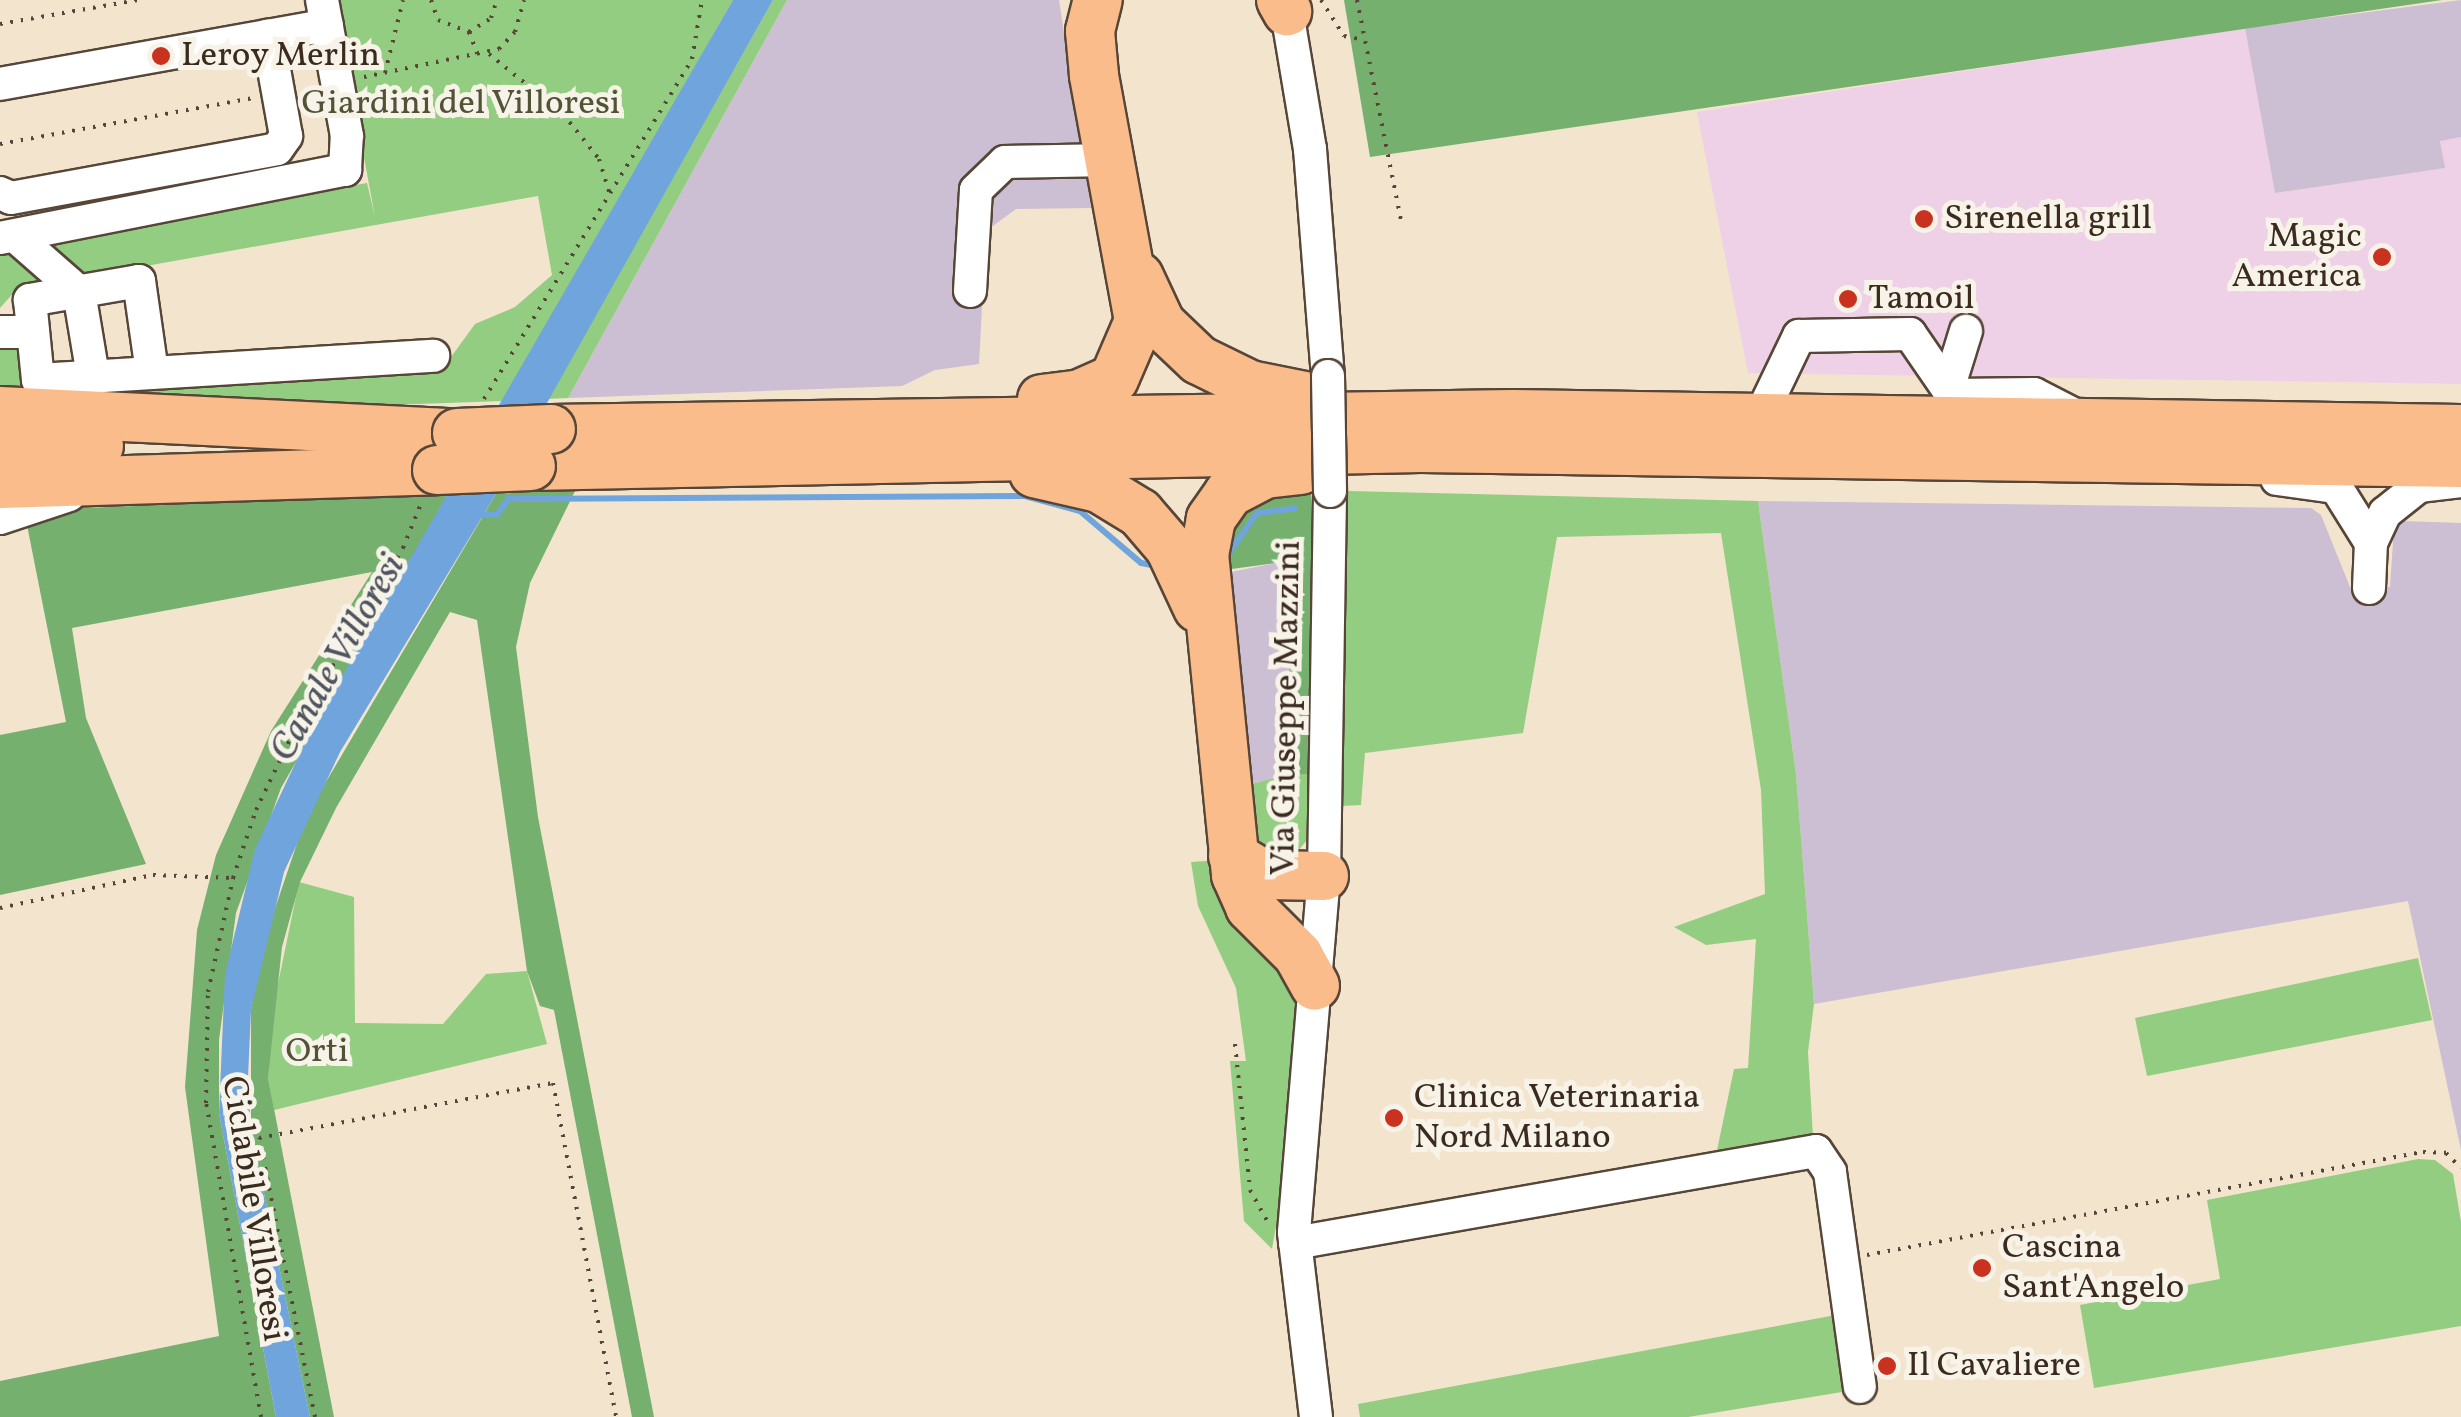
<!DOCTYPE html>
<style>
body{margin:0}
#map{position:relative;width:2461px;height:1417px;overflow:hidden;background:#f3e4cd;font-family:Vollkorn,serif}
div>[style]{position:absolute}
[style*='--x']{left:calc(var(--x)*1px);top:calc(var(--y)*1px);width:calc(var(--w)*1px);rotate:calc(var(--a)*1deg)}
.built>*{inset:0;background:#eed0e7}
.industrial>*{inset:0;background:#ccbed3}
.green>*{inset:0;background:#93cd81}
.forest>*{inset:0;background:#76b06f}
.water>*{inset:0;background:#70a4dc}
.stream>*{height:6px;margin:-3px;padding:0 3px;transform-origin:3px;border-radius:3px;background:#70a4dc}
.path>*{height:4px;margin-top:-2px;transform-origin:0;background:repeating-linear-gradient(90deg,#574638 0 2.5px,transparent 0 10.5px)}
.roads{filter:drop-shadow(2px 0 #574638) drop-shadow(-2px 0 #574638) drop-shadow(0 2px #574638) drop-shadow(0 -2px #574638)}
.minor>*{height:32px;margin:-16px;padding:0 16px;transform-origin:16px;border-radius:16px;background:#fff}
.highway>*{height:48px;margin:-24px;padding:0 24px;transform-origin:24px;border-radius:24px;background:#f9bc8a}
.bridges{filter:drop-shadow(2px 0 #574638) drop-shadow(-2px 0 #574638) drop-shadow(0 2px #574638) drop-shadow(0 -2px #574638)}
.minor-bridge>*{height:32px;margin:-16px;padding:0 16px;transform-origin:16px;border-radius:16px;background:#fff}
.highway-bridge>*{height:48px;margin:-24px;padding:0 24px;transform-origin:24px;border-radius:24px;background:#f9bc8a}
.dots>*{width:28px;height:28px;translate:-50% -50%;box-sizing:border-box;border:5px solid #f7f3e8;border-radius:50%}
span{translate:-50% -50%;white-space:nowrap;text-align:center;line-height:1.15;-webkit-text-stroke:10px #f7f3e8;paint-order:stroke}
.poi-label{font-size:35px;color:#3b2a1e}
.left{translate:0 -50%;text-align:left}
.right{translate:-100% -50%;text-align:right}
.park-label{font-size:35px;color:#515337}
.street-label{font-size:35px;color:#3b2a1e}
.water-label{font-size:38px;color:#4e5560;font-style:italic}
</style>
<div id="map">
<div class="built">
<div style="clip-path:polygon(2245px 28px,2275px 193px,2444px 168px,2440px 140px,2461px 137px,2461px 384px,1748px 373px,1697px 112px)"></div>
</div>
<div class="industrial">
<div style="clip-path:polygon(787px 0,1059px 0,1091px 208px,1016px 209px,986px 231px,979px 364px,935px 370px,902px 386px,568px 398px)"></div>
<div style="clip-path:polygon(2461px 0,2461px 137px,2440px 141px,2445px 168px,2275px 193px,2245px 28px)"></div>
<div style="clip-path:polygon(1758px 501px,2311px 508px,2321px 515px,2350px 587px,2369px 588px,2390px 587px,2394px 527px,2402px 521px,2461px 523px,2461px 1150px,2408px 901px,1814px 1004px,1796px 774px)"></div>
<div style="clip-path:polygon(1290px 560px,1289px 774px,1244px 786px,1223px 596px,1231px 572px)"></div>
</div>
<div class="green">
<div style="clip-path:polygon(335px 0,733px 0,504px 401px,272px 409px,0 402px,0 340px,19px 343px,27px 387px,443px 368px,475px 324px,515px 307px,552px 275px,538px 196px,17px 289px,0 308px,0 248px,367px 183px,375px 217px)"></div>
<div style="clip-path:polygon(773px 0,787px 0,568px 398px,547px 399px)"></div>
<div style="clip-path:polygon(1348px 491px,1758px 501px,1796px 774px,1814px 1004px,1808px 1052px,1813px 1137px,1716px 1155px,1734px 1069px,1748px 1068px,1756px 939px,1706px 945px,1674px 927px,1765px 894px,1761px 790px,1721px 533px,1557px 537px,1523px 733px,1365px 753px,1361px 805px,1342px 806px)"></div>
<div style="clip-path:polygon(1289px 774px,1313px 774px,1308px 839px,1291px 859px,1255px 849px,1244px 786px)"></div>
<div style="clip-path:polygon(1222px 860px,1292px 968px,1300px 1013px,1288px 1157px,1272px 1249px,1244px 1221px,1230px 1061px,1246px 1061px,1236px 988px,1198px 906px,1191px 862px)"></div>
<div style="clip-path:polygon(299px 882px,354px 897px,355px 1023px,443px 1024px,486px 974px,527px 971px,547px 1044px,274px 1110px,268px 1078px,272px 1013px)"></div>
<div style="clip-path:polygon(2418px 958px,2432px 1020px,2147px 1076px,2135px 1018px)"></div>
<div style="clip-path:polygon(2418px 1159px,2435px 1160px,2453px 1174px,2461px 1222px,2461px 1326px,2094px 1388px,2080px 1305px,2220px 1279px,2207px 1200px)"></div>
<div style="clip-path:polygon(1836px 1315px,1848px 1391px,1688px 1417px,1360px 1417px,1358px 1404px)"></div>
</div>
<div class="forest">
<div style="clip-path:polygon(1344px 0,2442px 0,1370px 157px)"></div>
<div style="clip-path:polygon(1311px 477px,1313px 774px,1289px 774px,1290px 561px,1217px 571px,1225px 515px)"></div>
<div style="clip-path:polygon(576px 489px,530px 583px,516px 647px,538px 817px,654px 1417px,632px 1417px,554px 1010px,540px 1006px,527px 971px,477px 620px,450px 612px,336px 808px,300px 882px,282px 947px,268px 1078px,334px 1417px,310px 1417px,251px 1130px,251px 1010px,263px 944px,307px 814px,496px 494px)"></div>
<div style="clip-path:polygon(449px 495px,281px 788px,236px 913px,219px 1040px,219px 1113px,276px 1417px,0 1417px,0 1381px,219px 1336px,185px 1087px,197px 930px,216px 855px,271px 731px,372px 572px,72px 628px,86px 718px,146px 864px,0 895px,0 735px,66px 722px,24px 510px)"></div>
</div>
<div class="water">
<div style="clip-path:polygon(733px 0,773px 0,496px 494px,340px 752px,284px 872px,251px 1010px,248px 1077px,251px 1130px,310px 1417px,276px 1417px,219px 1113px,225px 974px,255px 849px,310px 732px)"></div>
</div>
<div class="stream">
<div style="--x:475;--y:515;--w:22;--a:0"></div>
<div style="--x:497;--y:515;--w:19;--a:-55"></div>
<div style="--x:508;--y:499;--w:517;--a:-0.33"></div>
<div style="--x:1025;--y:496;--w:57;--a:15.3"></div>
<div style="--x:1080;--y:511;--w:80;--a:40.4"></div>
<div style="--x:1141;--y:563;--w:16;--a:11"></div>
<div style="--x:1224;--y:560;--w:57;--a:-54.9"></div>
<div style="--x:1257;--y:513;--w:38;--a:-7"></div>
</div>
<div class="path">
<div style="--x:431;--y:0;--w:21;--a:71"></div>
<div style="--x:438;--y:20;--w:33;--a:21"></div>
<div style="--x:469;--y:32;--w:26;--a:-32"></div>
<div style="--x:491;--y:18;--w:19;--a:-72"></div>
<div style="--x:1321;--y:0;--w:43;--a:57.4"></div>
<div style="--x:1344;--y:36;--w:21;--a:11"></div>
<div style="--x:1357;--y:0;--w:229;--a:78.7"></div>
<div style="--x:0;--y:24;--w:140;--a:-9.9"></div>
<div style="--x:469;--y:32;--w:26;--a:69"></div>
<div style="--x:489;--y:54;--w:95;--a:39"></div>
<div style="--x:563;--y:114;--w:58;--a:51.3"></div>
<div style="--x:599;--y:159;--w:37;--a:73"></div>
<div style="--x:385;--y:73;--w:75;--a:-76.1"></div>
<div style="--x:364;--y:77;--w:138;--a:-11.7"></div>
<div style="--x:499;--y:49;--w:23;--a:-47"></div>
<div style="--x:515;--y:32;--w:33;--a:-74"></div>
<div style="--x:0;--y:144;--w:256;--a:-10.3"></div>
<div style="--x:484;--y:399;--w:399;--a:-58.5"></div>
<div style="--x:692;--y:59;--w:60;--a:-80.4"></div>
<div style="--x:0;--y:908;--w:157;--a:-12.2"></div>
<div style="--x:153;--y:875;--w:80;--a:2.1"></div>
<div style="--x:1235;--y:1044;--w:147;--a:84.1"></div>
<div style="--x:1250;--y:1190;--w:38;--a:61"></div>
<div style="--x:1867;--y:1255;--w:565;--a:-10.5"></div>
<div style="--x:2423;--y:1152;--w:23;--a:2"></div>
<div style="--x:2446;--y:1153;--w:21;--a:45"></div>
<div style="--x:261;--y:1417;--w:319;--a:-99.9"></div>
<div style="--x:206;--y:1103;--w:111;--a:-89"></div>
<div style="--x:208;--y:992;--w:117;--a:-77.6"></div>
<div style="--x:233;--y:878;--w:72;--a:-71.3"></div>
<div style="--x:256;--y:810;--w:90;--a:-64.3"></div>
<div style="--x:295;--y:729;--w:211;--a:-59.2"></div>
<div style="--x:403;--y:548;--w:45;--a:-68"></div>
<div style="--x:315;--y:1417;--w:285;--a:-101.3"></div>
<div style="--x:259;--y:1138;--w:299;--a:-10.6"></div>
<div style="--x:553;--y:1083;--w:340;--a:79.3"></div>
</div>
<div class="roads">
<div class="minor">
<div style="--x:1285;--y:0;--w:151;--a:80.5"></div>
<div style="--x:1310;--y:149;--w:228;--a:85.5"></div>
<div style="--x:0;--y:84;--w:332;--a:-10.2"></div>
<div style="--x:0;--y:193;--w:12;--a:24"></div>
<div style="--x:11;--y:198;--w:270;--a:-10.4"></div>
<div style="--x:277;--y:149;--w:16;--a:-55"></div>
<div style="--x:286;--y:136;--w:102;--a:-100.2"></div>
<div style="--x:15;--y:236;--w:85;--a:41.2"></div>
<div style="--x:79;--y:292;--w:85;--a:80.5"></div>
<div style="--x:0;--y:238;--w:352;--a:-11.2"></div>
<div style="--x:345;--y:170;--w:34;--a:-87"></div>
<div style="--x:347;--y:136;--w:138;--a:-100.4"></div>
<div style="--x:970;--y:291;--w:101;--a:-86.6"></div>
<div style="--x:976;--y:190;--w:40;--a:-44"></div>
<div style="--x:1005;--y:162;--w:104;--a:-1.1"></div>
<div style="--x:0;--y:332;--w:33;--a:0"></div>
<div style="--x:152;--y:372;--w:92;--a:-98.1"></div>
<div style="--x:139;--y:281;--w:111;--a:170.1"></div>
<div style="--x:30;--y:300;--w:80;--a:84.3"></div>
<div style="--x:38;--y:380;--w:396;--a:-3.5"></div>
<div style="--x:1948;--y:389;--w:61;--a:-72.8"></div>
<div style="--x:1760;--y:417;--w:90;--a:-64.3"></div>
<div style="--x:1799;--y:336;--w:111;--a:-1"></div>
<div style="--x:1910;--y:334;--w:74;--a:55.5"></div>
<div style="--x:1952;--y:395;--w:82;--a:-0.7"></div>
<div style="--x:2034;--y:394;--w:53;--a:27.1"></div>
<div style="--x:2277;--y:479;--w:60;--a:7.7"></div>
<div style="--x:2336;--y:487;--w:66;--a:58"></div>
<div style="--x:0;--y:518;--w:73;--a:-18.4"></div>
<div style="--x:2369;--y:588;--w:45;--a:-87.5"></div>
<div style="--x:2371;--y:543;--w:33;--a:-65"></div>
<div style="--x:2385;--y:513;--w:43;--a:-38.5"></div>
<div style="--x:2419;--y:486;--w:42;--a:-6.8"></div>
<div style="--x:1295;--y:1243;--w:529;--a:-10.01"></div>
<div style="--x:1816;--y:1151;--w:25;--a:56"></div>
<div style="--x:1830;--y:1172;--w:217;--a:82.1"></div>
<div style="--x:1316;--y:1417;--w:186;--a:-96.8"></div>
<div style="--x:1294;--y:1232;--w:357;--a:-85.2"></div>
<div style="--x:1324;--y:876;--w:385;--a:-89.1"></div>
</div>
<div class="highway">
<div style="--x:1281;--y:0;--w:13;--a:61"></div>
<div style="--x:1139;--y:277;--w:52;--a:64.9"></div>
<div style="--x:1161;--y:324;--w:52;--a:43.5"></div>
<div style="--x:1199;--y:360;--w:57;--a:26.1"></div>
<div style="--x:1250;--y:385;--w:61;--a:11.3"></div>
<div style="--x:1042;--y:399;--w:38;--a:-7"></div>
<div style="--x:1080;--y:394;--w:37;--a:-24"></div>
<div style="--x:1114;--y:379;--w:63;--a:-66.7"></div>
<div style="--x:1139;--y:321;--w:250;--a:-100.4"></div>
<div style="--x:1094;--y:75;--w:44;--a:-95.2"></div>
<div style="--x:1090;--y:31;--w:32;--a:-76"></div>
<div style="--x:0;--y:411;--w:458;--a:2.8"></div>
<div style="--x:551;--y:429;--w:962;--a:-0.89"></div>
<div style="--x:1513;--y:414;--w:948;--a:0.91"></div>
<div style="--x:0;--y:449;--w:99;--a:-1.7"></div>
<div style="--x:531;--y:466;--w:890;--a:-1.16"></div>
<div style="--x:1421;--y:448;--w:1040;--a:0.83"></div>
<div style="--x:1301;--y:470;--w:36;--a:174"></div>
<div style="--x:1265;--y:474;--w:41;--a:152.2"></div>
<div style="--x:1229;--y:493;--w:32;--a:125"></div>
<div style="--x:1211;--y:519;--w:36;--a:101"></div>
<div style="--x:1204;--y:554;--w:323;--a:84.3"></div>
<div style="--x:1236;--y:875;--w:35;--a:66"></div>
<div style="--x:1250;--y:907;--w:68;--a:45"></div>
<div style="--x:1298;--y:955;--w:35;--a:61"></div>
<div style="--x:1034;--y:473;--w:67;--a:13"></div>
<div style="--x:1099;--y:488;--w:48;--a:31.4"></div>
<div style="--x:1140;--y:513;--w:46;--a:49.4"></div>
<div style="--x:1170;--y:548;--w:66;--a:65"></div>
<div style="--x:0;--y:484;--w:437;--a:-1.8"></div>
<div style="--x:1233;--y:856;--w:37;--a:31"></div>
<div style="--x:1265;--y:875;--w:59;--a:1"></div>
</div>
</div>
<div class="bridges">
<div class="minor-bridge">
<div style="--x:1328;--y:376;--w:115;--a:89"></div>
</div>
<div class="highway-bridge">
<div style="--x:457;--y:433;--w:94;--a:-2.4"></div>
<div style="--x:437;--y:470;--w:94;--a:-2.4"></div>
</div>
</div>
<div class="dots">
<div style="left:161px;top:56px;background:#c8321e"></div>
<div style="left:1924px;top:219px;background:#c8321e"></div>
<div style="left:2382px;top:257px;background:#c8321e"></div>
<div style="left:1848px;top:299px;background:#c8321e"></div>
<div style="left:1394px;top:1118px;background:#c8321e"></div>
<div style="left:1982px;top:1268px;background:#c8321e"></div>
<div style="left:1887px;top:1366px;background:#c8321e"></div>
</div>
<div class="poi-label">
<span class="left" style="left:181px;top:56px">Leroy Merlin</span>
<span class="left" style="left:1944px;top:219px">Sirenella grill</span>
<span class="right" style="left:2362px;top:257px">Magic<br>America</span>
<span class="left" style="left:1868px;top:299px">Tamoil</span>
<span class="left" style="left:1414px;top:1118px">Clinica Veterinaria<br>Nord Milano</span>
<span class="left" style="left:2002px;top:1268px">Cascina<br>Sant'Angelo</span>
<span class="left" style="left:1907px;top:1366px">Il Cavaliere</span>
</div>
<div class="park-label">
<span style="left:461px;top:104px">Giardini del Villoresi</span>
<span style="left:317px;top:1052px">Orti</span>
</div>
<div class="street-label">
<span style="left:1287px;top:708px;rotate:-89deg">Via Giuseppe Mazzini</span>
<span style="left:253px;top:1209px;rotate:81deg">Ciclabile Villoresi</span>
</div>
<div class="water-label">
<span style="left:339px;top:659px;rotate:-60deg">Canale Villoresi</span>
</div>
</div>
